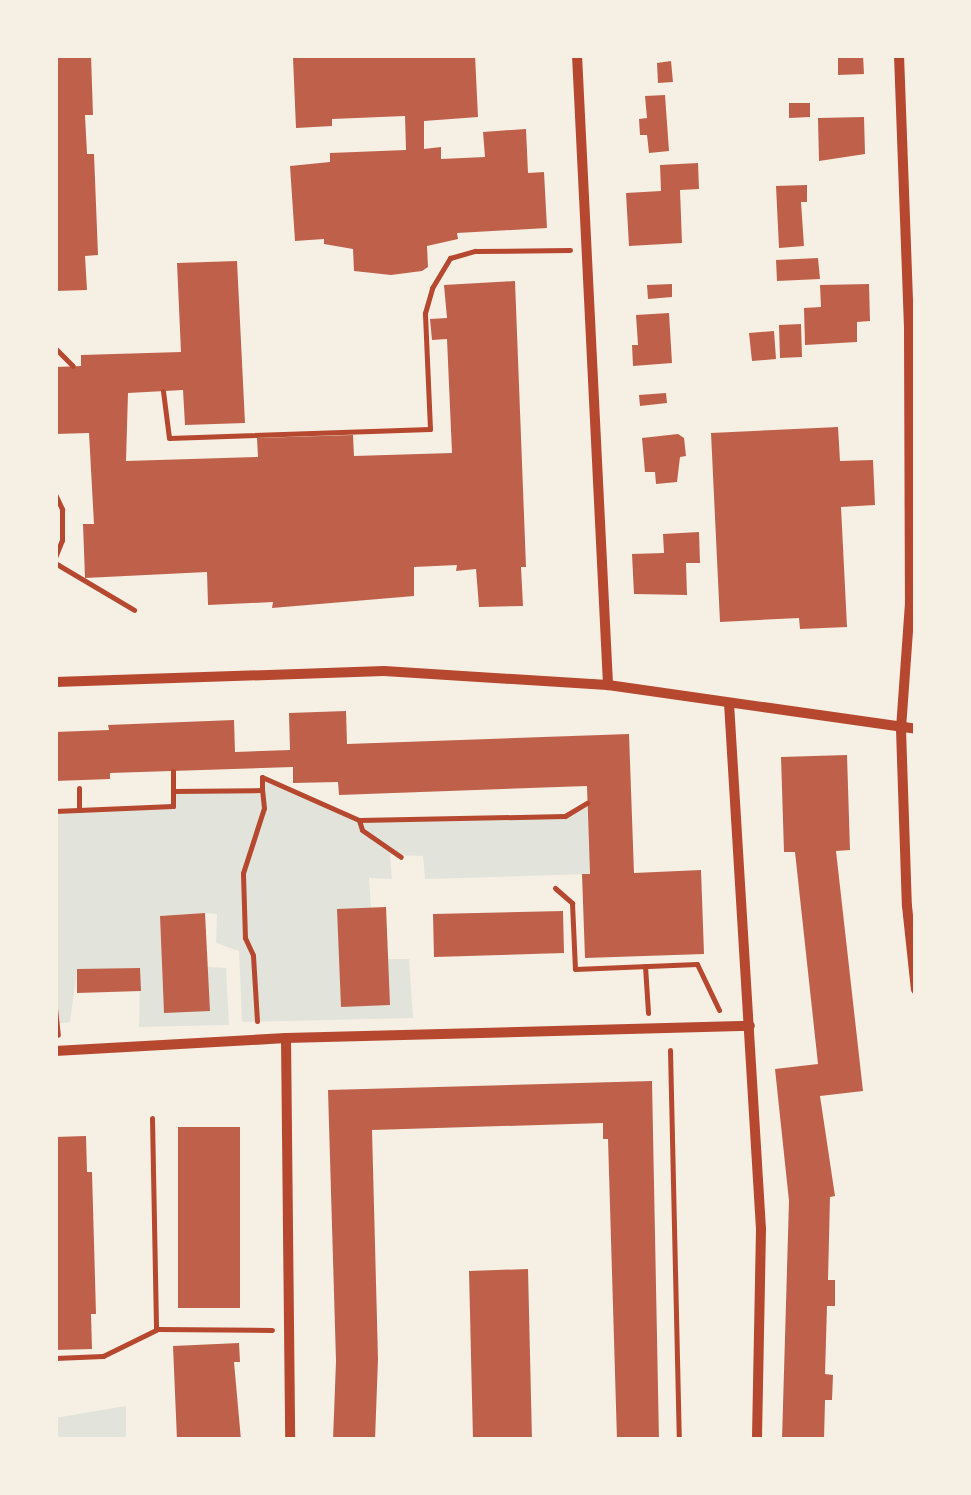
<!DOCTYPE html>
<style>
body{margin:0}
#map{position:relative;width:971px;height:1495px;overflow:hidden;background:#f6efe4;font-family:"DM Sans",sans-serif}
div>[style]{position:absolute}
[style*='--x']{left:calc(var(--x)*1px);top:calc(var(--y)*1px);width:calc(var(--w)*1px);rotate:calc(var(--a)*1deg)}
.green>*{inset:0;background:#e2e4dc}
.building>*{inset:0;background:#bf614a}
.path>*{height:5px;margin:-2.5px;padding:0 2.5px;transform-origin:2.5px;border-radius:2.5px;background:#b5482f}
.minor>*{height:10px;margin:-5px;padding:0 5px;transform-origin:5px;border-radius:5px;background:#b5482f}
span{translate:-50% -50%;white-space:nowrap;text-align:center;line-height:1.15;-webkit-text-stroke:8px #f6efe4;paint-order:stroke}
.frame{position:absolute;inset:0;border:58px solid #f6efe4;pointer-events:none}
</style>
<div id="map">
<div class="green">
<div style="clip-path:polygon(262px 779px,359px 820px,565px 816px,587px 803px,590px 874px,425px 879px,423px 856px,390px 855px,392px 879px,369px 878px,371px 908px,388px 959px,409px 959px,413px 1018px,242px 1022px,239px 951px,216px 943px,217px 914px,205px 913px,160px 916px,164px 1012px,208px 967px,226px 968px,229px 1025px,139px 1027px,140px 968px,77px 970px,70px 1022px,55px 1024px,55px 811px,173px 806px,173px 791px,262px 790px)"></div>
<div style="clip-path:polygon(126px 1406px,126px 1440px,55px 1440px,55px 1418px)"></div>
</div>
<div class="building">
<div style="clip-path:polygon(55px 55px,91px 55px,93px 115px,85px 115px,87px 154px,94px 154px,98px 255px,85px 256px,87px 290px,55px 291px)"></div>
<div style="clip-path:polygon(345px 55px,475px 55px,478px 117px,424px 121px,424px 149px,441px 147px,441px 159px,485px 157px,483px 132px,526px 129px,528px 173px,544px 172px,547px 228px,457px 233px,458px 239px,427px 246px,428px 267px,422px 271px,391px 275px,354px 271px,353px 249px,324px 244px,324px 239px,295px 241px,290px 166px,330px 162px,330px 153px,406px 150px,405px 116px,332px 119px,332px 126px,296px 128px,293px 58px)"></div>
<div style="clip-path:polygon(838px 55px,863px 55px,864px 74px,838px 75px)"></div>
<div style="clip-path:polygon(671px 61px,673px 82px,658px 83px,657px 63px)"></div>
<div style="clip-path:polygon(665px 95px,669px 151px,649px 153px,647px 135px,640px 135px,639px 119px,647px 118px,645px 96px)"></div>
<div style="clip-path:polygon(789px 103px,810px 103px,810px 117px,789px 118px)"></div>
<div style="clip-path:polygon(864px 117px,865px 154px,819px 161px,818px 118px)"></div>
<div style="clip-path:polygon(698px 163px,699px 189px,680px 190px,682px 243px,629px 246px,626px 193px,661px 191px,660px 165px)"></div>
<div style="clip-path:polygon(807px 185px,807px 202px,801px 202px,804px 246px,779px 248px,776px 186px)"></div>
<div style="clip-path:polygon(818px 258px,820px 279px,777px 281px,776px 260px)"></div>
<div style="clip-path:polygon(237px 261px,245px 423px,185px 425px,183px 390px,128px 393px,126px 461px,258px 457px,257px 438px,353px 435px,354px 456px,452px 453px,447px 339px,432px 340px,430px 319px,447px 318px,444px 285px,515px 281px,526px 567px,521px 567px,523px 606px,479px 607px,476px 569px,456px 571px,457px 565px,414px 567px,414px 596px,272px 608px,273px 602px,208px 605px,207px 572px,85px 578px,83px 524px,94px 524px,89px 433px,55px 434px,55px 367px,81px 366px,81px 355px,181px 352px,177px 263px)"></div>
<div style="clip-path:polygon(672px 284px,672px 297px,648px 299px,647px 285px)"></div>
<div style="clip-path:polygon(869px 284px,870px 321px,857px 322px,857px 342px,805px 345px,804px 308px,821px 307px,820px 285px)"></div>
<div style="clip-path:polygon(669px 313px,672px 363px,633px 366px,632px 345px,638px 345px,636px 315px)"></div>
<div style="clip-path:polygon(801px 324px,802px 357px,780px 358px,779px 325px)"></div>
<div style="clip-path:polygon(774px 331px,776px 359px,752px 361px,749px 333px)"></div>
<div style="clip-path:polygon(666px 393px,667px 403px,640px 406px,639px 395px)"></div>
<div style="clip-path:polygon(838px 427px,840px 461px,873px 460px,875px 505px,841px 507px,847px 627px,800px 629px,799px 618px,720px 622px,711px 433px)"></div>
<div style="clip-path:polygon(678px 434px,684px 438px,686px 456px,680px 457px,677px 482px,656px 484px,655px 472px,645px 472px,642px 438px)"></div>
<div style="clip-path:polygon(699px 532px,700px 563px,686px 563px,687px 595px,634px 594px,632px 554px,664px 553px,663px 534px)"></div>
<div style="clip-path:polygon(346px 711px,347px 744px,629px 734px,634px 873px,701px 870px,704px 954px,585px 958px,582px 874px,590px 874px,587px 786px,339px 795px,338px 782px,293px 783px,293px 767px,110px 773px,110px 779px,55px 781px,55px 732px,109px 730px,108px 725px,234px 720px,235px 752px,290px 750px,289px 713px)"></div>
<div style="clip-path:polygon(847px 755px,850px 850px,836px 851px,863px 1091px,820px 1096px,835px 1196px,830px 1197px,828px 1280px,835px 1280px,835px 1306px,827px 1306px,825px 1374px,833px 1375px,832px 1400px,825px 1400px,824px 1440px,782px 1440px,789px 1201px,775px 1069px,818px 1064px,795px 852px,784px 852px,781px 757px)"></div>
<div style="clip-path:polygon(386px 907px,390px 1005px,341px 1007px,337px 909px)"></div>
<div style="clip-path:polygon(563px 911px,564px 953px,434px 957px,433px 914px)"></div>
<div style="clip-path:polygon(205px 913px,210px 1011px,164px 1013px,160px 916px)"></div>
<div style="clip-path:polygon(140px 968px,141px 991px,77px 993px,77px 969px)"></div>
<div style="clip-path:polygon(652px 1081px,659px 1440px,617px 1440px,608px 1139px,603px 1139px,603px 1123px,372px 1130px,378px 1359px,375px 1440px,333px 1440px,336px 1361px,328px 1090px)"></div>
<div style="clip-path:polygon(178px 1127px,240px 1127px,240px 1308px,178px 1308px)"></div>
<div style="clip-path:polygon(86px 1136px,87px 1172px,92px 1172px,96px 1314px,91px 1314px,92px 1349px,55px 1350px,55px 1137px)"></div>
<div style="clip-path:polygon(528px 1269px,532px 1440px,473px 1440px,469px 1271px)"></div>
<div style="clip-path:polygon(239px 1343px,240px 1362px,234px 1362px,241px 1440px,177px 1440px,173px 1346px)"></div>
</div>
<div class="path">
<div style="--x:55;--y:348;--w:25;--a:45"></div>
<div style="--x:163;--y:391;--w:47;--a:82.7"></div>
<div style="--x:169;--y:438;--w:261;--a:-2"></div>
<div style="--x:430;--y:429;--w:116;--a:-92.5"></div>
<div style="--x:425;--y:313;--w:26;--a:-74"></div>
<div style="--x:432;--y:288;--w:35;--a:-59"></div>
<div style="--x:450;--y:258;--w:26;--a:-16"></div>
<div style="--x:475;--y:251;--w:95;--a:-0.6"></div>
<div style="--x:55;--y:494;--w:17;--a:65"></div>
<div style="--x:62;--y:509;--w:31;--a:90"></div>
<div style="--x:62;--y:540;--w:18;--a:112"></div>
<div style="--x:55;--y:563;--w:92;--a:30.7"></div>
<div style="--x:79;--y:788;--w:22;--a:90"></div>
<div style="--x:173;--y:791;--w:20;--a:-90"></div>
<div style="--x:55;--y:811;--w:118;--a:-2.4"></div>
<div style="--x:173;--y:806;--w:15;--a:-90"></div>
<div style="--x:173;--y:791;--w:89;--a:-0.6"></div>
<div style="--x:262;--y:790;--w:13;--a:-90"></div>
<div style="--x:262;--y:777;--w:106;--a:23.9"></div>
<div style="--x:359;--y:820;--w:206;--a:-1.1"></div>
<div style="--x:565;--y:816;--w:26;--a:-31"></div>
<div style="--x:359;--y:820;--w:10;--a:73"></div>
<div style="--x:362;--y:830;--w:47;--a:34.7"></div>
<div style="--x:555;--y:888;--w:23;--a:41"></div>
<div style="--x:572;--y:903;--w:66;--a:87.4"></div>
<div style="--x:575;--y:969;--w:122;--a:-2.3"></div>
<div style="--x:697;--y:964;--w:51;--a:64.4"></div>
<div style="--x:645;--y:966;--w:47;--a:86.3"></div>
<div style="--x:55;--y:1008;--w:27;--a:84"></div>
<div style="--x:257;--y:1021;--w:66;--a:-93.5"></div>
<div style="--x:253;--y:955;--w:19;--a:-115"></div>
<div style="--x:245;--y:938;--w:65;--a:-91.8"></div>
<div style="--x:243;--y:873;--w:68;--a:-72.1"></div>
<div style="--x:264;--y:808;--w:18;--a:-96"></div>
<div style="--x:670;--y:1050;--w:390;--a:88.7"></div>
<div style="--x:152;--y:1118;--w:211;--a:88.9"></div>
<div style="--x:156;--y:1329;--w:116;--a:0.5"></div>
<div style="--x:55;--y:1358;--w:48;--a:-2.4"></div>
<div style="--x:103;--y:1356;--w:59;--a:-26.1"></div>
</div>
<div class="minor">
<div style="--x:577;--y:55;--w:631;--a:87.18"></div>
<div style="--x:899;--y:55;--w:277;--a:87.9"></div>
<div style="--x:909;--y:332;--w:271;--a:89.8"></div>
<div style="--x:910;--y:603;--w:126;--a:94.1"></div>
<div style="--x:901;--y:729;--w:177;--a:88.1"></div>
<div style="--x:907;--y:906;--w:84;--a:83.9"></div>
<div style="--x:55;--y:682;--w:329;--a:-1.9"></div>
<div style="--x:384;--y:671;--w:224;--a:3.6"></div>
<div style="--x:608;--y:685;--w:311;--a:8.1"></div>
<div style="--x:729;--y:703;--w:527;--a:86.52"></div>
<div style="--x:761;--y:1229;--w:211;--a:91.1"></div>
<div style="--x:286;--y:1038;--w:402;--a:89.4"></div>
<div style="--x:55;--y:1051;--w:231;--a:-3.2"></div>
<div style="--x:286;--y:1038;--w:464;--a:-1.5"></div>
</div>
<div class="frame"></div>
</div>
